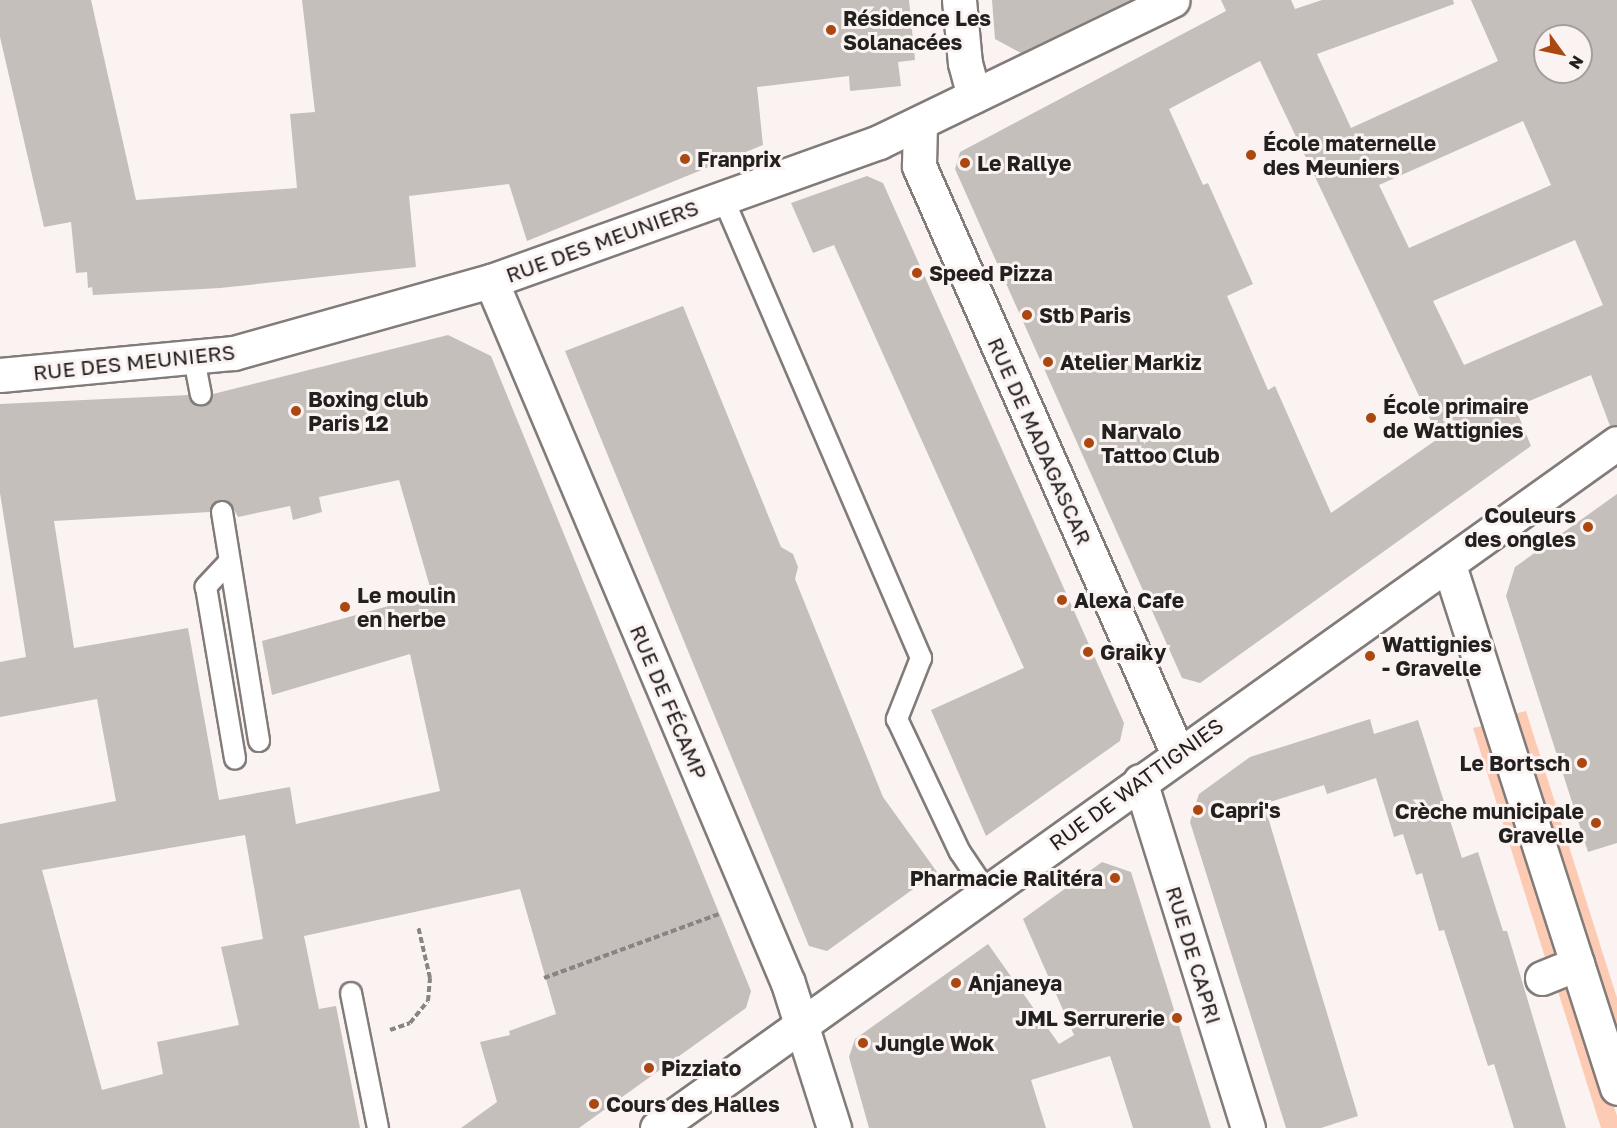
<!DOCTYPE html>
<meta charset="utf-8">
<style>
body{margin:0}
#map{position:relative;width:1617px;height:1128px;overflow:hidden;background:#faf3f1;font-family:"Golos Text",sans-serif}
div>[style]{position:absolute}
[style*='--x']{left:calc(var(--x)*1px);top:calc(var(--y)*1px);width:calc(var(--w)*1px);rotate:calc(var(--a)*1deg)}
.green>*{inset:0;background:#fdcab4}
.building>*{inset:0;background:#c5bfbc}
.path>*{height:4px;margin-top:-2px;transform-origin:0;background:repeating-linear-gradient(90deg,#888482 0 6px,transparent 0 9px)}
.roads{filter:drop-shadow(2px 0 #827c79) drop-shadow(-2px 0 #827c79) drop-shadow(0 2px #827c79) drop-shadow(0 -2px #827c79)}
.lane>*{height:20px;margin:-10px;padding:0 10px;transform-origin:10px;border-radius:10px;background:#fff}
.street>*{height:33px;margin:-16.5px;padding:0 16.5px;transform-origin:16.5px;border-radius:16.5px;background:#fff}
.dots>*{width:16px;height:16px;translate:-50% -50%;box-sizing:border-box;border:3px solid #faf3f1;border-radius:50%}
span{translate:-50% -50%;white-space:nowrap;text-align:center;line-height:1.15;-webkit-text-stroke:6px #faf3f1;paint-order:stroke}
.poi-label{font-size:21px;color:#232120;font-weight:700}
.left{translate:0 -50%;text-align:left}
.right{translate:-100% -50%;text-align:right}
.street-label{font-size:21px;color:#232120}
.north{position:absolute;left:1533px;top:24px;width:60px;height:60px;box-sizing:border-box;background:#faf3f1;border:2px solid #a49f9d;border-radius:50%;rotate:123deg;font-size:16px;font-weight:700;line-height:24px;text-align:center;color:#232120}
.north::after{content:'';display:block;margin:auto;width:21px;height:27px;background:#ab4711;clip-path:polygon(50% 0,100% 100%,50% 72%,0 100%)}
</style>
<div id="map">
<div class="green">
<div style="clip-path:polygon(1526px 711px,1617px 998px,1617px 1065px,1506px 716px)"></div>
<div style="clip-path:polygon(1491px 724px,1569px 963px,1549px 970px,1473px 728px)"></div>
<div style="clip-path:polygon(1573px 979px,1617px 1116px,1617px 1128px,1601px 1128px,1556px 985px)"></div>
</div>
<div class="building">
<div style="clip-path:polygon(0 0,91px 0,136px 200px,297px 188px,290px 114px,315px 112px,302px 0,909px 0,915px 60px,898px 62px,901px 86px,850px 91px,849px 76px,757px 87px,763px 145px,527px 241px,509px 184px,409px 196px,416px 267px,220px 288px,93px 295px,92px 287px,88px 288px,87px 272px,76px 273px,71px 222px,44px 227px,0 37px)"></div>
<div style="clip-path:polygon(992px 0,1130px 0,1021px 53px,995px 39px)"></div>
<div style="clip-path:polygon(evenodd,1221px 0,1291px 0,1295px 9px,1322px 0,1453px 0,1454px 4px,1317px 54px,1351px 128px,1498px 61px,1471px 0,1617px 0,1617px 425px,1610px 426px,1591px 375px,1515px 407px,1531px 446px,1200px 683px,1182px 678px,955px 169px,960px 152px,1226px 11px,1221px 0,1545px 36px,1581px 36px,1581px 72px,1545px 72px,1545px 36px,1221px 0,1260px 61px,1439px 438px,1331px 513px,1275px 386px,1268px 390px,1227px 296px,1253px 284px,1208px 183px,1203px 185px,1169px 109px,1260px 61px,1221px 0,1523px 121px,1551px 185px,1409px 248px,1379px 185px,1523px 121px,1221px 0,1575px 240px,1603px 305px,1464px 365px,1433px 301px,1575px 240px)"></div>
<div style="clip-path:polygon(867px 176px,883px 183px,1124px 723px,1120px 741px,986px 836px,931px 710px,1024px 668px,834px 245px,813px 253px,791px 203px)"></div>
<div style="clip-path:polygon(683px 306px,781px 547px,793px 554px,798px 567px,795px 579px,883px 797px,937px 872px,827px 951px,809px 946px,565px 351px)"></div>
<div style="clip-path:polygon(evenodd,448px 335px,491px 356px,751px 991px,746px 1008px,579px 1128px,461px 1128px,497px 1102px,480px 1042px,510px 1035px,509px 1031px,556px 1014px,520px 889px,304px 936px,319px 1009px,336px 1006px,360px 1128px,0 1128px,0 824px,116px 801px,97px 699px,0 717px,0 662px,26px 657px,0 493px,0 404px,189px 395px,192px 402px,203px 406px,213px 394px,448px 335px,399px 480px,432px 594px,262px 641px,272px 695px,410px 654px,440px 791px,296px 824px,290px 787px,219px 800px,188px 628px,74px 648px,54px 521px,210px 512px,214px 503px,221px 500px,231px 504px,238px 517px,290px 506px,293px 520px,322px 512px,319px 497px,399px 480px,448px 335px,245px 835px,263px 939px,221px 947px,239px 1025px,157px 1042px,163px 1074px,102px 1090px,42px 870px,245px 835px)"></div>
<div style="clip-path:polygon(1617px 494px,1617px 843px,1588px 852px,1506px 596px,1515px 567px)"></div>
<div style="clip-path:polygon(1370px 719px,1374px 734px,1418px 720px,1462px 858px,1478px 852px,1503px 931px,1507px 931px,1566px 1128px,1514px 1128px,1494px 1064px,1488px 1066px,1444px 930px,1439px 931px,1422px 873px,1416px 875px,1403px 834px,1394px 837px,1376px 778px,1327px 794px,1324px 785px,1264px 804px,1358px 1116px,1321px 1128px,1286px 1128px,1190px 822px,1199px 794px,1250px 757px)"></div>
<div style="clip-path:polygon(1102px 862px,1131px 872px,1211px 1128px,1133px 1128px,1110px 1056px,1031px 1080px,1046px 1128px,869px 1128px,849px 1057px,855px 1039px,988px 944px,1059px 1044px,1074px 1035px,1023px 919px)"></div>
</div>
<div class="path">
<div style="--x:544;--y:978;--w:186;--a:-20.1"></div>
<div style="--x:390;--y:1030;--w:21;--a:-19"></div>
<div style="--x:410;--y:1023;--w:28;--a:-51"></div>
<div style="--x:428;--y:1001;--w:23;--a:-85"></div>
<div style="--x:430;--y:978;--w:53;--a:-103"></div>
</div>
<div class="roads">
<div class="lane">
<div style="--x:723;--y:198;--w:501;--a:66.71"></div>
<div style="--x:921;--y:658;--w:66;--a:111.5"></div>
<div style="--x:897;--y:719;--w:147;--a:64.7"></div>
<div style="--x:960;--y:852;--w:48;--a:56"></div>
<div style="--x:194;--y:359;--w:36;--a:79"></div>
<div style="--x:222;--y:512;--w:232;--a:80.8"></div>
<div style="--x:228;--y:563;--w:33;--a:133"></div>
<div style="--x:206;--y:587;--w:174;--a:80.4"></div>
<div style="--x:351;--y:993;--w:138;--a:78.7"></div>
</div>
<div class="street">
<div style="--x:959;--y:0;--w:63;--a:84.6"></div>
<div style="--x:965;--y:63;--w:34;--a:75"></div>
<div style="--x:920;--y:124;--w:42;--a:91.4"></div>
<div style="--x:919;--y:166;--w:643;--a:66.23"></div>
<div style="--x:491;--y:281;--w:762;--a:67.07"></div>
<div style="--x:788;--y:983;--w:152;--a:72.4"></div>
<div style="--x:0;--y:375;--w:235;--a:-5.4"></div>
<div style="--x:234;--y:353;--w:267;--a:-15.7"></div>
<div style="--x:491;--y:281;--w:412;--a:-19.7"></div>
<div style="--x:879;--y:142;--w:326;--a:-25.8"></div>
<div style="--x:1449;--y:565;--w:549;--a:72.19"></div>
<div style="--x:1140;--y:781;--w:363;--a:72.7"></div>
<div style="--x:1542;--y:978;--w:38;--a:-22"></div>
<div style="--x:657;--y:1128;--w:1179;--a:-35.51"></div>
</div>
</div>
<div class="dots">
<div style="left:831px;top:30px;background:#ab4711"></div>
<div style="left:1251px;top:155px;background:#ab4711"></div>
<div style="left:685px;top:159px;background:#ab4711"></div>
<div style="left:965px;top:163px;background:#ab4711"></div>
<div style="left:917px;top:273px;background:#ab4711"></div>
<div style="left:1027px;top:315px;background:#ab4711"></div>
<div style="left:1048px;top:362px;background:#ab4711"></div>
<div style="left:296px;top:411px;background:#ab4711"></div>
<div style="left:1371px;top:418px;background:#ab4711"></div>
<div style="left:1089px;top:443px;background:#ab4711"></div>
<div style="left:1588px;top:527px;background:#ab4711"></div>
<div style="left:1062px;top:600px;background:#ab4711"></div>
<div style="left:345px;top:607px;background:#ab4711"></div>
<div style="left:1088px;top:652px;background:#ab4711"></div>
<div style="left:1370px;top:656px;background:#ab4711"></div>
<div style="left:1582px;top:763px;background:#ab4711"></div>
<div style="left:1198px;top:810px;background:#ab4711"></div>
<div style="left:1596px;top:823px;background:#ab4711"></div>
<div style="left:1115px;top:878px;background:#ab4711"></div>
<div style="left:956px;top:983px;background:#ab4711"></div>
<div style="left:1177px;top:1018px;background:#ab4711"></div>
<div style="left:863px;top:1043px;background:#ab4711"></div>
<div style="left:649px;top:1068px;background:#ab4711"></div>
<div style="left:594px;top:1104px;background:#ab4711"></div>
</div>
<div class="poi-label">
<span class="left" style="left:843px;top:30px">Résidence Les<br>Solanacées</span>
<span class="left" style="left:1263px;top:155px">École maternelle<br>des Meuniers</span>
<span class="left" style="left:697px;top:159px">Franprix</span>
<span class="left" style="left:977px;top:163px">Le Rallye</span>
<span class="left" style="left:929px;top:273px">Speed Pizza</span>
<span class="left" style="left:1039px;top:315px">Stb Paris</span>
<span class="left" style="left:1060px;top:362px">Atelier Markiz</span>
<span class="left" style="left:308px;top:411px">Boxing club<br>Paris 12</span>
<span class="left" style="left:1383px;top:418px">École primaire<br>de Wattignies</span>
<span class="left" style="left:1101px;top:443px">Narvalo<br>Tattoo Club</span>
<span class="right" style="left:1576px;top:527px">Couleurs<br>des ongles</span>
<span class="left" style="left:357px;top:607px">Le moulin<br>en herbe</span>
<span class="left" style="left:1074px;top:600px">Alexa Cafe</span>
<span class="left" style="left:1382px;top:656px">Wattignies<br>- Gravelle</span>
<span class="left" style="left:1100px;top:652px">Graiky</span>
<span class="right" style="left:1570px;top:763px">Le Bortsch</span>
<span class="left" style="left:1210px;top:810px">Capri's</span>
<span class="right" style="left:1584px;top:823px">Crèche municipale<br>Gravelle</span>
<span class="right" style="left:1103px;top:878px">Pharmacie Ralitéra</span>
<span class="left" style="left:968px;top:983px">Anjaneya</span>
<span class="right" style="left:1165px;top:1018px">JML Serrurerie</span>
<span class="left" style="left:875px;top:1043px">Jungle Wok</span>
<span class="left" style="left:661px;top:1068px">Pizziato</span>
<span class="left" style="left:606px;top:1104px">Cours des Halles</span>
</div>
<div class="street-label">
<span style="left:602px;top:241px;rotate:-20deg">RUE DES MEUNIERS</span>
<span style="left:134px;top:362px;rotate:-6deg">RUE DES MEUNIERS</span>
<span style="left:1040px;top:441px;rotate:66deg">RUE DE MADAGASCAR</span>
<span style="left:669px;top:702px;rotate:67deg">RUE DE FÉCAMP</span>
<span style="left:1136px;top:784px;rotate:-36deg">RUE DE WATTIGNIES</span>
<span style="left:1194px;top:955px;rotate:73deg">RUE DE CAPRI</span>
</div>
<div class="north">N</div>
</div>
